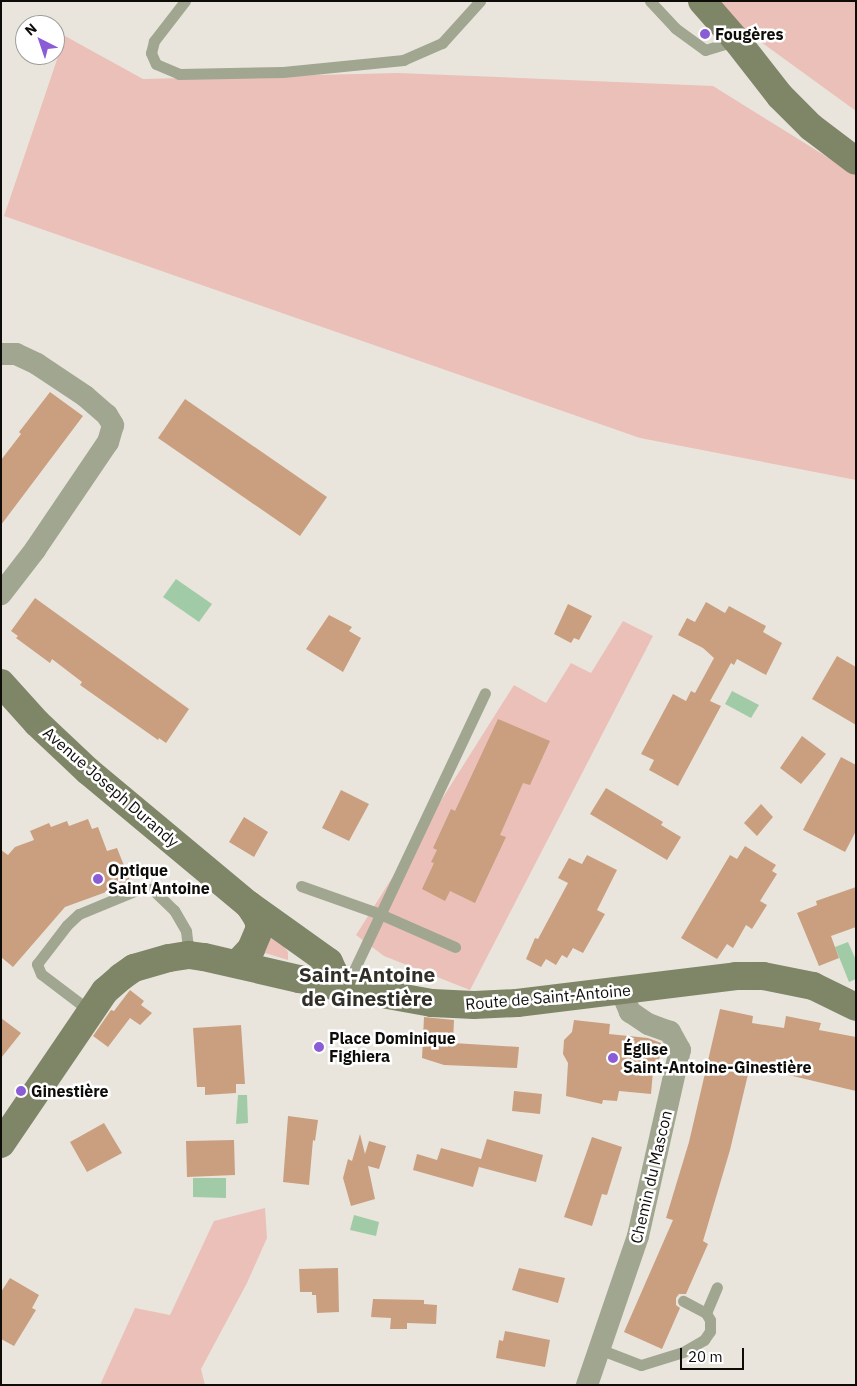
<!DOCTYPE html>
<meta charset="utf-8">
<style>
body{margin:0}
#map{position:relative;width:857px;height:1386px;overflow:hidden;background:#e9e5dc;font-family:"IBM Plex Sans",sans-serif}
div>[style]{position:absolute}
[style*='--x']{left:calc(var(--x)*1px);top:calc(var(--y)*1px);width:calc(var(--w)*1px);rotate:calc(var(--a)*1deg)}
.green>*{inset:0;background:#eac0b9}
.water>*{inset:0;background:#a1cba6}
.building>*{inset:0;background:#ca9f7f}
.lane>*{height:11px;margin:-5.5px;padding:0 5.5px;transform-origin:5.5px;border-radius:5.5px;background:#a1a690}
.street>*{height:22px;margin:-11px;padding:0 11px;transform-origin:11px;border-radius:11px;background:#a1a690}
.secondary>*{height:28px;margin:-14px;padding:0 14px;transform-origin:14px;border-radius:14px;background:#7f8667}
.dots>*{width:14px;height:14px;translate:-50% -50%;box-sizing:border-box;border:2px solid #fff;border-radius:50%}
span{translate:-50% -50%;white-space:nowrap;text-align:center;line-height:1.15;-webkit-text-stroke:5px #fff;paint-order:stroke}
.poi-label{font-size:16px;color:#0d0c09;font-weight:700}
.left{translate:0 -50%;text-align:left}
.street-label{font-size:16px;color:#0d0c09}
.district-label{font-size:21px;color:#322f28;font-weight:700}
.frame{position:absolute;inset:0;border:2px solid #0d0c09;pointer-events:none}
.north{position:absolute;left:15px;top:15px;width:50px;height:50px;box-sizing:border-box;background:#fff;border:1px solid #9e9e9d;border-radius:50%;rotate:319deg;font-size:14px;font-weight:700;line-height:20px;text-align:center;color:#0d0c09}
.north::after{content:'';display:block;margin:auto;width:18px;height:22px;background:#8a5cd5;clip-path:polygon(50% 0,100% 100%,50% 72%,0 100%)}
.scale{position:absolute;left:680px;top:1348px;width:64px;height:22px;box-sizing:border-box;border:2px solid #0d0c09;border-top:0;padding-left:6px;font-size:15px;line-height:18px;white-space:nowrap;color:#0d0c09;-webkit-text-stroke:4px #fff;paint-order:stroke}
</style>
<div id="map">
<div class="green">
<div style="clip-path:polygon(715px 1px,856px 1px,856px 111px,736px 24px)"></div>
<div style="clip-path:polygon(65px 36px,143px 79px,398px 73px,713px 86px,856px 175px,856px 480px,640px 438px,4px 216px)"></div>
<div style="clip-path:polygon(623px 621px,653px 636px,470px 990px,384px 956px,356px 935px,514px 685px,546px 703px,571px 663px,591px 673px)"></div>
<div style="clip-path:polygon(266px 936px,276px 936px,288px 952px,288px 960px,262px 952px)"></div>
<div style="clip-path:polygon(265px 1208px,267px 1238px,247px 1283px,201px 1369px,205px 1385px,100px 1385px,135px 1308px,170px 1315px,214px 1221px)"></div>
</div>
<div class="water">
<div style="clip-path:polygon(176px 579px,212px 604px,199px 622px,163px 597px)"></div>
<div style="clip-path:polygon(732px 691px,759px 705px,751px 718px,725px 704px)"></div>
<div style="clip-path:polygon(848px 942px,856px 960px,856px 979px,849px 982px,835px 947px)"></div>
<div style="clip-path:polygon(238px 1095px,247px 1095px,248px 1123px,236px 1124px)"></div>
<div style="clip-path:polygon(193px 1178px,226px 1178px,226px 1198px,193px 1197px)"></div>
<div style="clip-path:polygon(354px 1215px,379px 1222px,376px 1236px,350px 1230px)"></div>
</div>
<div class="building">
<div style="clip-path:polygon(50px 392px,83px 416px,1px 525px,1px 460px,21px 434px,19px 432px)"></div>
<div style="clip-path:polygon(185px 399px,327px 497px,300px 536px,158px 438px)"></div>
<div style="clip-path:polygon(35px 598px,189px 709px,166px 743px,159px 738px,158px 740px,80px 685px,82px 682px,52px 659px,50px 663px,16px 638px,18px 636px,11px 631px)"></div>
<div style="clip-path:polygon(706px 602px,725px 613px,729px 606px,766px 626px,763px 632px,782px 643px,766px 675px,737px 659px,734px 665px,731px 663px,710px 701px,721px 706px,678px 786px,649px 770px,654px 760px,641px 754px,673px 694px,686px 701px,691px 691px,695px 693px,714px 658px,703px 648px,678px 635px,687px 618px,695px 622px)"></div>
<div style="clip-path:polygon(568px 604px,592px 616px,579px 640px,574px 638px,571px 643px,554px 634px)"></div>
<div style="clip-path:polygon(329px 615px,352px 627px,349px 631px,361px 638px,343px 672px,306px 649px)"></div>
<div style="clip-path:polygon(837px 656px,856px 667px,856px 725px,812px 699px)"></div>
<div style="clip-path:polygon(498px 719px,550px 741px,530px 785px,523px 783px,500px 835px,506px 837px,475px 903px,450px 891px,445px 901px,422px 889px,434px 863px,431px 862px,437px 850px,433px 848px,451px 809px,455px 811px)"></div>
<div style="clip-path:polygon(802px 736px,826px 754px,801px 784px,780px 768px)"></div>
<div style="clip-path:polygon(841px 757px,856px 765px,856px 831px,845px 852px,803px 830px)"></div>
<div style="clip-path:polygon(606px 788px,663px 822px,661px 825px,681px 837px,667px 860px,590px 814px)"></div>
<div style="clip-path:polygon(341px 790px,369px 804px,349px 841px,322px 828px)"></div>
<div style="clip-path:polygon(761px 804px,773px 817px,757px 836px,744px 823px)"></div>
<div style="clip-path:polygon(244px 817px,268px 832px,254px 857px,229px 842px)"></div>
<div style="clip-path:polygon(88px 819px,92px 829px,98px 827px,107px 851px,117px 848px,131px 883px,65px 907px,13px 967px,1px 957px,1px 850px,8px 855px,15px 847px,34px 840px,30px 831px,49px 823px,51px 827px,67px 821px,69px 826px)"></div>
<div style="clip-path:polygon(745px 846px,776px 865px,772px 871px,777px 874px,760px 901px,767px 905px,752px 929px,746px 925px,733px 948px,727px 944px,717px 959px,681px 938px,730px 855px,737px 859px)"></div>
<div style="clip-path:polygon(587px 855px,617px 870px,597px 910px,605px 914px,583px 953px,573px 948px,567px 958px,562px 955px,556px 965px,546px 959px,541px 967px,526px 959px,535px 938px,538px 939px,568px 883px,558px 878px,569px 858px,582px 864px)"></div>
<div style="clip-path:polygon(856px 887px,856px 927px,831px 936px,839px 958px,819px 966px,797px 913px,817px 905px,816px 901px)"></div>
<div style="clip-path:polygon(130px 990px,144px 1001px,141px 1005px,152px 1013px,140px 1025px,130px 1018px,108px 1047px,93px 1036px,111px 1010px,114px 1011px)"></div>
<div style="clip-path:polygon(720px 1009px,753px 1016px,752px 1023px,784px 1028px,786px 1016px,821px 1023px,819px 1030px,856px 1037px,856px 1091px,750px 1066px,730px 1150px,703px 1241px,708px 1244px,686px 1294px,679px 1294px,676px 1298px,676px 1305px,680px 1308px,662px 1349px,624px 1332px,673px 1220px,666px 1218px,689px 1142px)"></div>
<div style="clip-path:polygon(424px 1017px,454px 1020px,453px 1043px,519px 1047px,517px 1068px,444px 1065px,422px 1058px)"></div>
<div style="clip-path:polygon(1px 1018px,21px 1033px,1px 1058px)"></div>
<div style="clip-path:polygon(574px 1020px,610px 1024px,609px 1034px,648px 1038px,661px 1043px,658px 1071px,653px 1071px,651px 1094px,619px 1091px,617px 1101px,603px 1100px,602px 1104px,566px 1096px,568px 1063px,563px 1054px,564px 1040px,572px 1032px)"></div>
<div style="clip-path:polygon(241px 1025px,245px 1084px,236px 1084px,236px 1093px,205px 1095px,205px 1087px,197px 1087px,193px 1028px)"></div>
<div style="clip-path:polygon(514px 1091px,542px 1094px,540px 1114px,512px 1111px)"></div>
<div style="clip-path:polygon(288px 1116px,318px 1120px,315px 1141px,313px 1140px,309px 1185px,283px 1182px)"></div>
<div style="clip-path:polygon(104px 1123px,122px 1153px,87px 1172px,70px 1142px)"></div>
<div style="clip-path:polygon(360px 1134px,365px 1154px,369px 1141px,386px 1146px,379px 1169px,368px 1166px,375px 1199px,351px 1206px,343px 1178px,348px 1159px,352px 1161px)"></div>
<div style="clip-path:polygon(592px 1137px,622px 1147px,607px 1195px,602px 1194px,592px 1226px,564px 1217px)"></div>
<div style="clip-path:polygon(487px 1139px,543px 1155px,536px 1182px,479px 1167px,473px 1187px,413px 1170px,417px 1154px,437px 1160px,441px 1148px,481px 1159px)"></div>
<div style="clip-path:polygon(234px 1140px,235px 1175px,187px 1177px,186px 1141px)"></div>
<div style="clip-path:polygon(338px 1268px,339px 1312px,317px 1313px,316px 1295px,312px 1295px,312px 1292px,300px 1292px,299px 1269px)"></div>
<div style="clip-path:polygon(519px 1268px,565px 1278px,558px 1303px,512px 1290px)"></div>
<div style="clip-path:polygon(10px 1278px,39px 1295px,32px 1308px,36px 1310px,14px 1346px,1px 1339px,1px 1292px)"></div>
<div style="clip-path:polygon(373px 1299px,424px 1300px,424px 1304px,437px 1305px,436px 1324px,407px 1323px,407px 1329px,390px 1329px,391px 1318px,371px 1317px)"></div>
<div style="clip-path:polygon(505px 1331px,550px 1340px,545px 1367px,496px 1358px,499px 1340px,503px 1341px)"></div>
</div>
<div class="lane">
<div style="--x:185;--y:1;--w:51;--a:127.8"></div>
<div style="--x:154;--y:41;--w:12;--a:104"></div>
<div style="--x:151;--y:53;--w:12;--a:66"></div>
<div style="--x:156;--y:64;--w:25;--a:23"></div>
<div style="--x:179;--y:74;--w:104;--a:-1.1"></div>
<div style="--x:283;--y:72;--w:121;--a:-5.7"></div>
<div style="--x:403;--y:60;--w:43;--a:-23.6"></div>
<div style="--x:442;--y:43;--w:57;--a:-47.9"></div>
<div style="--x:650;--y:1;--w:37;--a:47"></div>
<div style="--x:675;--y:28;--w:37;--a:36"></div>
<div style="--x:705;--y:50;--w:31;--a:-17"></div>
<div style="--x:301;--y:886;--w:84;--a:19.5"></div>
<div style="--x:380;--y:914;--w:82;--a:23.7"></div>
<div style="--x:346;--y:987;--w:325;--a:-64.7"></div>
<div style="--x:90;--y:1011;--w:61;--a:-142.9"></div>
<div style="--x:41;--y:974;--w:11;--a:-112"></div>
<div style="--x:37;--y:964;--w:49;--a:-52.4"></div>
<div style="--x:67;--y:925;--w:16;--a:-43"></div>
<div style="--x:79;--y:914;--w:63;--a:-22.5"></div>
<div style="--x:137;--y:890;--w:15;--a:-4"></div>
<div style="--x:152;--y:889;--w:30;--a:44"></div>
<div style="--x:174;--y:910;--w:24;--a:60"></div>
<div style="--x:186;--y:931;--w:24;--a:83"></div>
<div style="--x:706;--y:1313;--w:28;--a:-67"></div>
<div style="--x:599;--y:1349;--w:45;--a:20.9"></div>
<div style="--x:641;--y:1365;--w:44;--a:-17.2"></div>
<div style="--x:683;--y:1352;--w:24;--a:-30"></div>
<div style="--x:704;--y:1340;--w:11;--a:-56"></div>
<div style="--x:710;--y:1331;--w:11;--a:-90"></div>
<div style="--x:710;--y:1320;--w:8;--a:-120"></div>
<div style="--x:706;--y:1313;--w:26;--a:-152"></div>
</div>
<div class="street">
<div style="--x:1;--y:354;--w:15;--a:0"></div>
<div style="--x:16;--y:354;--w:23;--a:25"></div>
<div style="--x:37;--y:364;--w:58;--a:33.7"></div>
<div style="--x:85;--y:396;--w:29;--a:41"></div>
<div style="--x:107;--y:415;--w:12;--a:59"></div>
<div style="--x:113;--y:425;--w:18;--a:106"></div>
<div style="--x:108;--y:442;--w:130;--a:124.1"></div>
<div style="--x:35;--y:550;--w:56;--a:127.7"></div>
<div style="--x:587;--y:1385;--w:157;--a:-71.1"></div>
<div style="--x:638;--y:1236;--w:191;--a:-77.3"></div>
<div style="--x:680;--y:1050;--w:21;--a:-119"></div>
<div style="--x:670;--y:1032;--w:23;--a:-160"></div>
<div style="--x:648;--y:1024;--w:22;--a:-146"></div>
<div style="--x:630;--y:1012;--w:11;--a:-112"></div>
<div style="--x:626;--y:1002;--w:11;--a:-95"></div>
</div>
<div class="secondary">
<div style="--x:702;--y:1;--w:53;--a:48.8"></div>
<div style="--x:737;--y:41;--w:70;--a:52"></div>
<div style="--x:780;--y:96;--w:44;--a:45"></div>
<div style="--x:811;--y:127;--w:56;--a:37.1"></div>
<div style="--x:1;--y:683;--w:54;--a:48"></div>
<div style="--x:37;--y:723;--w:70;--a:43.3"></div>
<div style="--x:88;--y:771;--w:209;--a:39.8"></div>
<div style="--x:249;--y:905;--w:98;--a:35.5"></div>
<div style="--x:329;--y:962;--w:12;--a:66"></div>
<div style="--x:334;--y:973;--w:13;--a:94"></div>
<div style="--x:237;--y:964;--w:21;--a:-47"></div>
<div style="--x:251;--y:949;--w:23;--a:-67"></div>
<div style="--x:260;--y:928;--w:9;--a:-103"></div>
<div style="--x:258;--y:919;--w:17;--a:-123"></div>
<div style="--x:1;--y:1144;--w:185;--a:-55.8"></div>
<div style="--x:105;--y:991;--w:21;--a:-41"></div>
<div style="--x:121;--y:977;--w:16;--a:-35"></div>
<div style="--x:134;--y:968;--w:36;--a:-16"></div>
<div style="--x:169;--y:958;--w:20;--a:-9"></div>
<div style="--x:189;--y:955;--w:15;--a:8"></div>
<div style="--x:204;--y:957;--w:98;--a:13"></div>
<div style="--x:299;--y:979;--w:135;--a:10.2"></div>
<div style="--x:432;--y:1003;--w:42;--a:2.7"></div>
<div style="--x:474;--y:1005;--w:43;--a:-2.7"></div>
<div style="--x:517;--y:1003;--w:221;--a:-7"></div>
<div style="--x:736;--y:976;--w:27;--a:0"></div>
<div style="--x:763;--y:976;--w:51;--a:11.3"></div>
<div style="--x:813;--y:986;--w:48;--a:26"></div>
</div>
<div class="dots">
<div style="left:705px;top:34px;background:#8a5cd5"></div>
<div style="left:98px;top:879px;background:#8a5cd5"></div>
<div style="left:319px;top:1047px;background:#8a5cd5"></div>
<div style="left:613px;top:1058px;background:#8a5cd5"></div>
<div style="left:21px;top:1091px;background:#8a5cd5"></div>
</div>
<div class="poi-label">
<span class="left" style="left:715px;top:34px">Fougères</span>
<span class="left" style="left:108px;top:879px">Optique<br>Saint Antoine</span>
<span class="left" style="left:329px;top:1047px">Place Dominique<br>Fighiera</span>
<span class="left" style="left:623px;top:1058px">Église<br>Saint-Antoine-Ginestière</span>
<span class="left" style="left:31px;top:1091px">Ginestière</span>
</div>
<div class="street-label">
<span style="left:111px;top:787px;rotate:41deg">Avenue Joseph Durandy</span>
<span style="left:548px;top:997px;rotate:-5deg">Route de Saint-Antoine</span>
<span style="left:651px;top:1177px;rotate:-77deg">Chemin du Mascon</span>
</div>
<div class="district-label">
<span style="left:367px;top:986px">Saint-Antoine<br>de Ginestière</span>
</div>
<div class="frame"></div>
<div class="north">N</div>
<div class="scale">20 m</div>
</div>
